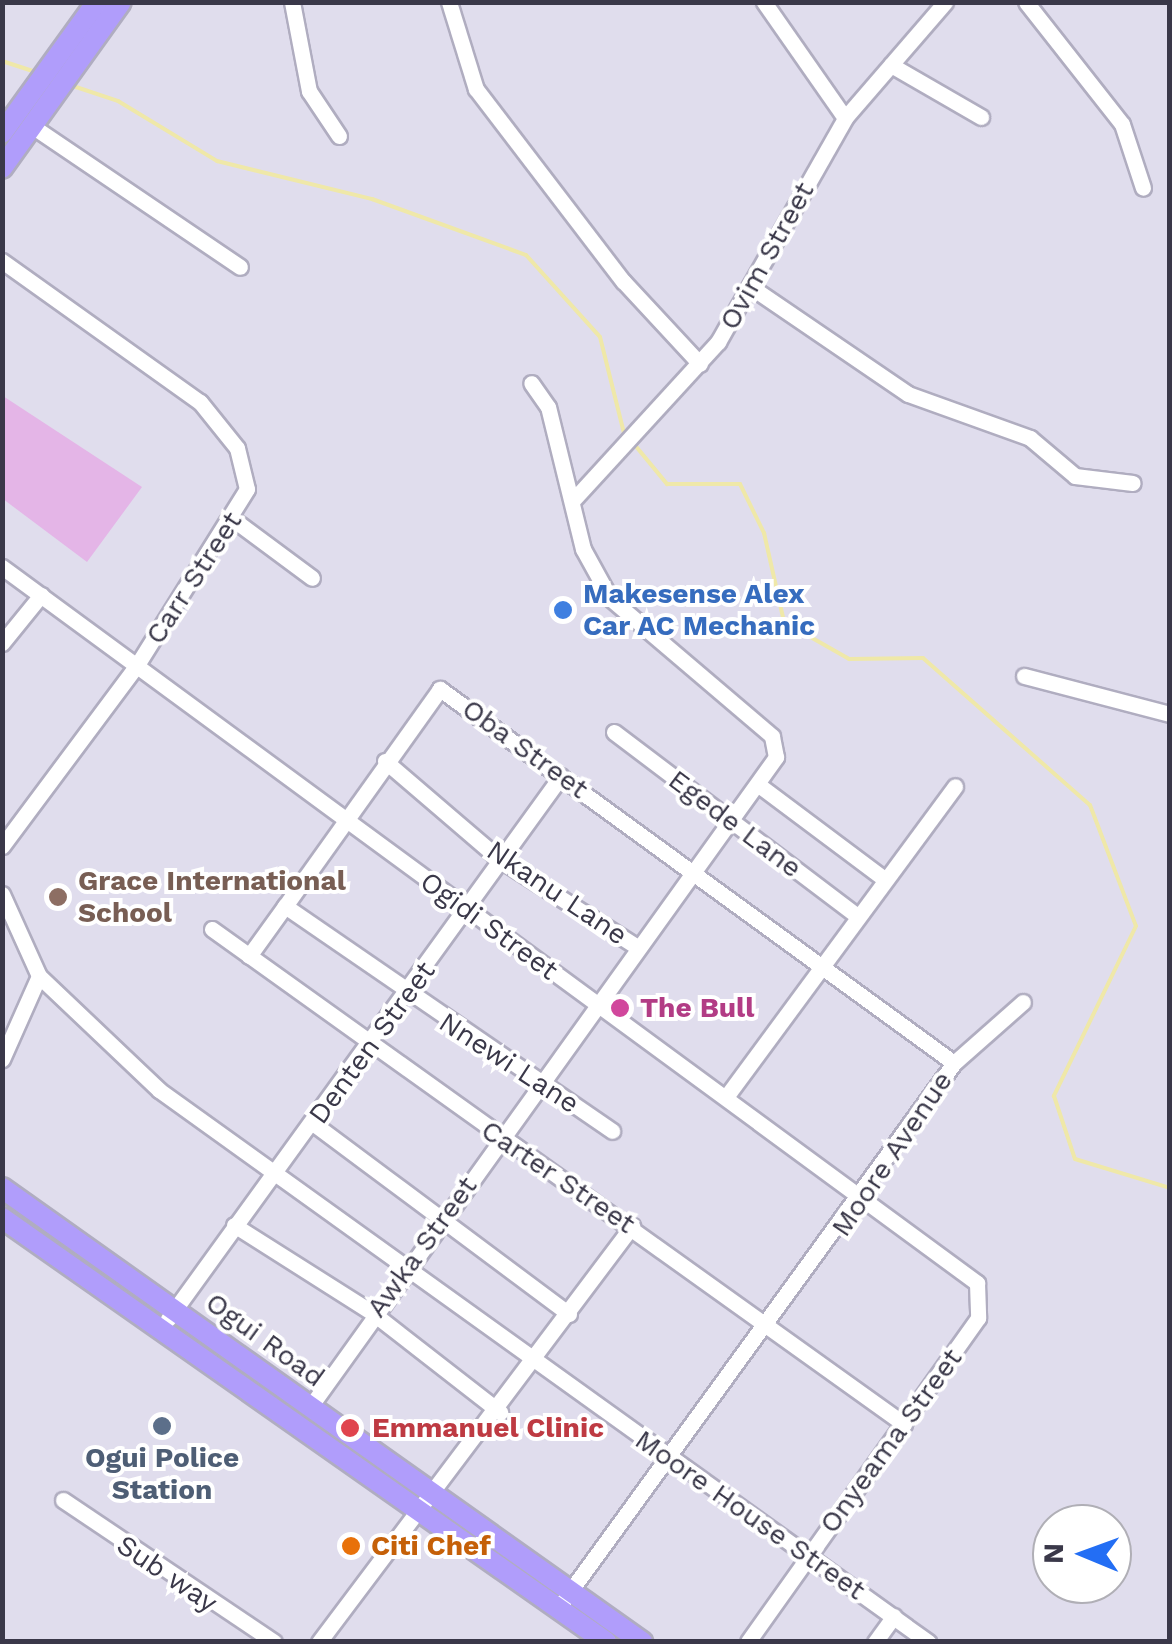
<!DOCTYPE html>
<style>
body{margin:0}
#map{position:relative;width:1172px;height:1644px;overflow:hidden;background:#ecebf5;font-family:"Work Sans",sans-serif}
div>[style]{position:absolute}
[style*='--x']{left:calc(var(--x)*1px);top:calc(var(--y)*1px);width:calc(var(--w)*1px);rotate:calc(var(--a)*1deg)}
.residential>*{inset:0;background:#e0dded}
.green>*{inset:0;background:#e4b5e7}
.stream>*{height:4px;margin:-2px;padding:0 2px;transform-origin:2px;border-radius:2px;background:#efe8a9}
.roads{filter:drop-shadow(2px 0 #b0adc0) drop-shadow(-2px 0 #b0adc0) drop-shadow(0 2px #b0adc0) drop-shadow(0 -2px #b0adc0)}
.minor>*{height:15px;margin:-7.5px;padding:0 7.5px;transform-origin:7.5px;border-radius:7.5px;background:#fff}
.major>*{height:20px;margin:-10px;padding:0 10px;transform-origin:10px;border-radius:10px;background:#b09dfb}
.dots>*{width:28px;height:28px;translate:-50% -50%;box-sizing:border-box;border:5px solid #fff;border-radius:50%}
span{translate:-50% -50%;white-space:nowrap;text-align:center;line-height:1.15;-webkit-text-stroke:8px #fff;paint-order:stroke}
.street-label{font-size:28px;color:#3a3849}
.shop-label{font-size:28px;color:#366cbe;font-weight:700}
.left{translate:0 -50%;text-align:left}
.education-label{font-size:28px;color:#785e54;font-weight:700}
.hotel-label{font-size:28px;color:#b23c85;font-weight:700}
.health-label{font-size:28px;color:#be3a42;font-weight:700}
.service-label{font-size:28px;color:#4e5e75;font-weight:700}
.food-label{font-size:28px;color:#c56008;font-weight:700}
.frame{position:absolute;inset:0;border:5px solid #3a3849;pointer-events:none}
.north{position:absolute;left:1032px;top:1504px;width:100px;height:100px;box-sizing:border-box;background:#fff;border:2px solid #b0afb6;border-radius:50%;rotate:271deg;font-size:28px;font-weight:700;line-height:40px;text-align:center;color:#3a3849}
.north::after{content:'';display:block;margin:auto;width:35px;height:45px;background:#236ef4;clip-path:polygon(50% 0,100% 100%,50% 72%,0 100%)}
</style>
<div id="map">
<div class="residential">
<div style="clip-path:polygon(evenodd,3px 3px,1169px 3px,1169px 1641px,3px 1642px,3px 3px,1052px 1524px,1112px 1524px,1112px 1584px,1052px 1584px,1052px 1524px)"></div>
</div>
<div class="green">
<div style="clip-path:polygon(3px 396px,142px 487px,87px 562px,3px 499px)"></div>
</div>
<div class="stream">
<div style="--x:2;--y:61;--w:38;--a:18"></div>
<div style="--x:70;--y:85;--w:51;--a:18.4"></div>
<div style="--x:118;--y:101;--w:116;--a:31.2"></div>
<div style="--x:217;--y:161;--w:160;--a:13.8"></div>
<div style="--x:372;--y:199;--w:164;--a:20"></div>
<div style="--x:526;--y:255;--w:110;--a:47.9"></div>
<div style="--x:600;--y:337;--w:99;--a:76"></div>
<div style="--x:634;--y:444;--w:52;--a:50.5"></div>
<div style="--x:667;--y:484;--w:73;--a:0"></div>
<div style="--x:740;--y:484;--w:55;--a:63.9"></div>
<div style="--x:764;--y:533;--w:91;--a:77.3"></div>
<div style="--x:784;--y:622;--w:75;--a:29.6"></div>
<div style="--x:849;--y:659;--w:74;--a:-0.8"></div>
<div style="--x:923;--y:658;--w:222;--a:41.4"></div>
<div style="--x:1090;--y:805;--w:129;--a:69.2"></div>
<div style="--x:1136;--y:926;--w:189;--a:115.8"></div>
<div style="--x:1054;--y:1096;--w:66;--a:71.6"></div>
<div style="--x:1075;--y:1159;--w:99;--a:17"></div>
</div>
<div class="roads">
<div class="minor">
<div style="--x:292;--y:2;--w:91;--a:79.2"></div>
<div style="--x:309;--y:91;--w:54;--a:56.3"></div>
<div style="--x:449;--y:2;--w:91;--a:72.8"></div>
<div style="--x:476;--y:89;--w:242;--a:52.6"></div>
<div style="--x:623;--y:281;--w:113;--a:47.1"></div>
<div style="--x:764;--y:2;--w:141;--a:55.1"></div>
<div style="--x:1026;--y:2;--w:155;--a:51.8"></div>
<div style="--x:1122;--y:124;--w:67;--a:71.8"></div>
<div style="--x:891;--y:65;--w:104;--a:30"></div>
<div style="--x:32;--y:126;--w:251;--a:34.1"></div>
<div style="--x:2;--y:261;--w:243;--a:35.5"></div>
<div style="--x:200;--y:402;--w:59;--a:51.2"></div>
<div style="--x:237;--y:448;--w:42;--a:76.3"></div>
<div style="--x:247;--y:489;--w:208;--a:122"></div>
<div style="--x:137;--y:665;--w:226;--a:126.7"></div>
<div style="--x:754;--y:289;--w:186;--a:34.3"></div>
<div style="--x:908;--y:394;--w:130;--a:19.8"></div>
<div style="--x:1030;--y:438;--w:59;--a:40.2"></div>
<div style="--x:1075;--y:476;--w:58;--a:6.9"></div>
<div style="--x:575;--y:498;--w:212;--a:-47.5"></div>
<div style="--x:718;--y:342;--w:257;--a:-60.4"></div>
<div style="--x:845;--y:118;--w:153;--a:-49.2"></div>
<div style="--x:234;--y:520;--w:97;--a:36.6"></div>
<div style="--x:2;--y:567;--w:1210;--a:36.29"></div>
<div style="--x:977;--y:1283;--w:35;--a:88"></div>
<div style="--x:978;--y:1318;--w:397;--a:125.4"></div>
<div style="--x:2;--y:643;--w:62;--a:-50.9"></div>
<div style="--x:1024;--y:676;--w:151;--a:14.6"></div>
<div style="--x:614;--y:732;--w:305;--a:37.1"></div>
<div style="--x:385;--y:761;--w:149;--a:40.6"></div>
<div style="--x:498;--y:858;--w:165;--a:32.6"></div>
<div style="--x:760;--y:786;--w:154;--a:36.8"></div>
<div style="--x:2;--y:894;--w:90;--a:65.7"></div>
<div style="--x:39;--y:976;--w:91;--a:114"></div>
<div style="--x:212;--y:929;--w:851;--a:35.58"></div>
<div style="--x:249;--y:956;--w:62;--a:-54.2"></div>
<div style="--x:39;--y:976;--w:166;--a:43.5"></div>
<div style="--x:159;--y:1090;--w:947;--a:35.67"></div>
<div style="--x:954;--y:1063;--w:92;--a:-41.5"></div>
<div style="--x:726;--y:1097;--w:386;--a:-53.6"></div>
<div style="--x:314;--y:1124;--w:318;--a:36.7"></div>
<div style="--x:234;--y:1225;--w:166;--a:32.4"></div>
<div style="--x:374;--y:1314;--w:160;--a:37.9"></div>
<div style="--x:168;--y:1319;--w:670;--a:-54.1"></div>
<div style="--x:310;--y:1407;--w:800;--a:-54.36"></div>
<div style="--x:776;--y:757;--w:21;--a:-101"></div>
<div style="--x:772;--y:736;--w:213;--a:-139.6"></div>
<div style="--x:610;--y:598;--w:56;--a:-118.9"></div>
<div style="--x:583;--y:549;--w:146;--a:-103.8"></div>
<div style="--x:548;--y:407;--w:29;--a:-125"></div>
<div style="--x:63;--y:1500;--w:254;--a:33.9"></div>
<div style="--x:558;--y:1608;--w:674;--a:-54"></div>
<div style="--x:954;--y:1063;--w:636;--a:-143.96"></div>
<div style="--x:440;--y:689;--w:267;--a:125.5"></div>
<div style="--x:285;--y:906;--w:397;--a:34.5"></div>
<div style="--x:319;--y:1642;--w:521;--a:-53.04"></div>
<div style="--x:875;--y:1642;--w:32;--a:-54"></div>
</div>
<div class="major">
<div style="--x:2;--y:133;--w:162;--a:-54.1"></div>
<div style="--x:2;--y:168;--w:204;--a:-54.4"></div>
<div style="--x:2;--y:1188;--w:785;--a:35.35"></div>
<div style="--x:2;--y:1218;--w:738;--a:35.07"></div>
</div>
</div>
<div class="dots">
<div style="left:563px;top:610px;background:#3f7fe0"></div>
<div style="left:58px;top:897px;background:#8d6e63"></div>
<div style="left:620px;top:1008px;background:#d1479c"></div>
<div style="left:162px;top:1426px;background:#5c6f8a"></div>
<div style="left:350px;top:1428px;background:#e0444e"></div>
<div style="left:351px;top:1546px;background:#e8710a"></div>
</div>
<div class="street-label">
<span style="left:767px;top:256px;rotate:-61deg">Ovim Street</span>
<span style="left:194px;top:578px;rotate:-57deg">Carr Street</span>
<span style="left:525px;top:749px;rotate:36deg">Oba Street</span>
<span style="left:735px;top:824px;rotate:37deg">Egede Lane</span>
<span style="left:557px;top:893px;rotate:34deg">Nkanu Lane</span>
<span style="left:489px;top:926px;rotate:36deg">Ogidi Street</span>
<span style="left:372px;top:1043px;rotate:-54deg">Denten Street</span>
<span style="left:509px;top:1063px;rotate:33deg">Nnewi Lane</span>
<span style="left:892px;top:1154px;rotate:-56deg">Moore Avenue</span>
<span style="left:558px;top:1177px;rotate:34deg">Carter Street</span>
<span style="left:422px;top:1247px;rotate:-54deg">Awka Street</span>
<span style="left:265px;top:1340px;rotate:36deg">Ogui Road</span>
<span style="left:891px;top:1441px;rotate:-54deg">Onyeama Street</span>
<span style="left:750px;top:1515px;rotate:35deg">Moore House Street</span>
<span style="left:167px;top:1574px;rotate:34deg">Sub way</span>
</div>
<div class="shop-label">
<span class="left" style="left:583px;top:610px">Makesense Alex<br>Car AC Mechanic</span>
</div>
<div class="education-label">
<span class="left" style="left:78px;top:897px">Grace International<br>School</span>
</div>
<div class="hotel-label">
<span class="left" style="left:640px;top:1008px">The Bull</span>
</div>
<div class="health-label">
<span class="left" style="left:372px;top:1428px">Emmanuel Clinic</span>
</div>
<div class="service-label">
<span style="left:162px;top:1474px">Ogui Police<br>Station</span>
</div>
<div class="food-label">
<span class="left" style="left:371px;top:1546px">Citi Chef</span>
</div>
<div class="frame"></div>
<div class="north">N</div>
</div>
